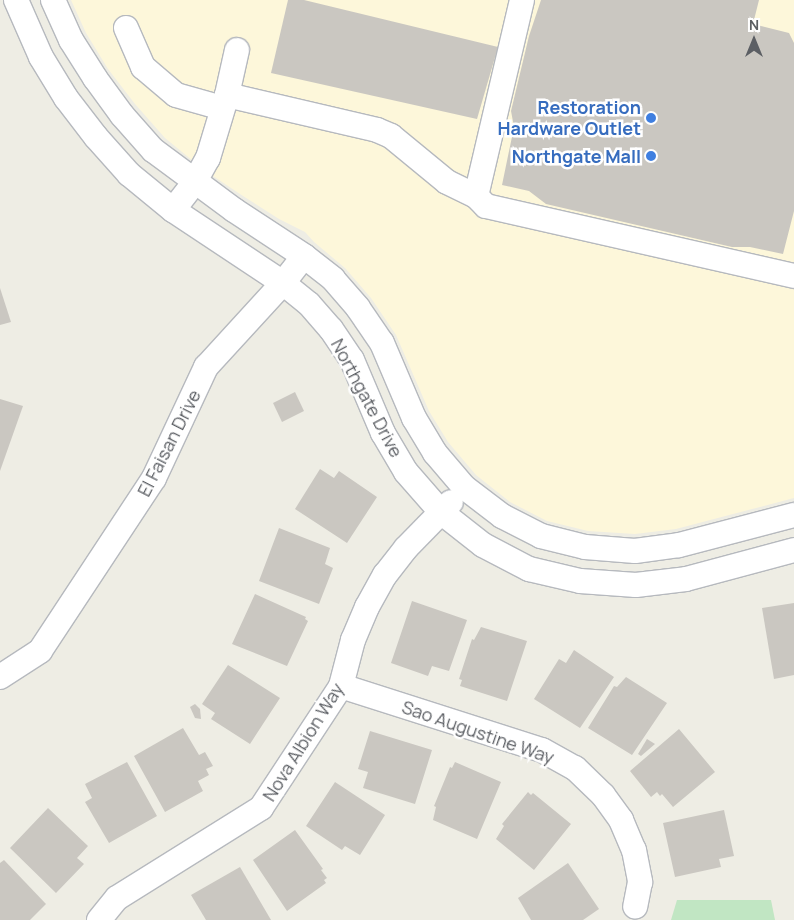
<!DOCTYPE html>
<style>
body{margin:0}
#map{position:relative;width:794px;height:920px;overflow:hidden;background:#eeede4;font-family:Manrope,sans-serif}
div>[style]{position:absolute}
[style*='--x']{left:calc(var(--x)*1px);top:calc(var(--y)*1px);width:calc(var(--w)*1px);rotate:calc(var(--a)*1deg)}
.commercial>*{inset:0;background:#fdf7da}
.green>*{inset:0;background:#c1e6c3}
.building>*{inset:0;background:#cac7c1}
.roads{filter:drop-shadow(1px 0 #b6b9be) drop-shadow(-1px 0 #b6b9be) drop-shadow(0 1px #b6b9be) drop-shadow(0 -1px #b6b9be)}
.minor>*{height:24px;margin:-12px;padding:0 12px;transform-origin:12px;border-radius:12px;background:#fff}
.dots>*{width:14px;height:14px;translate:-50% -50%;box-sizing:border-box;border:2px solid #fff;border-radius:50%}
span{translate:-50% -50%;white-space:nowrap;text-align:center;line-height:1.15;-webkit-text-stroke:5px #fff;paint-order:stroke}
.shop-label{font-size:18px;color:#366cbe;font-weight:700}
.right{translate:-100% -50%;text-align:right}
.street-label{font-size:18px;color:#5c5f64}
.north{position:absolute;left:729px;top:15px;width:50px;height:50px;-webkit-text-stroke:4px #fff;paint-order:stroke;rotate:0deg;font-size:14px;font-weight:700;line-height:20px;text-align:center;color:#5c5f64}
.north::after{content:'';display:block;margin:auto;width:18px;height:22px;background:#5c5f64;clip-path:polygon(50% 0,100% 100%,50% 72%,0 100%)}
</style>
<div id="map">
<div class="commercial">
<div style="clip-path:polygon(71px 0,794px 0,794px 498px,676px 529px,635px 534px,588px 531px,547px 521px,510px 502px,476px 475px,448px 442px,429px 411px,396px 335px,371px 298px,345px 268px,314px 242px,305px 232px,279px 219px,243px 196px,204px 170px,165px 138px,135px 104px,108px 69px,86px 33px)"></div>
</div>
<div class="green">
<div style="clip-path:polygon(677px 900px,771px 900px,775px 920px,671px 920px)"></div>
</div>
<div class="building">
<div style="clip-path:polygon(288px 0,304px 0,498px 47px,477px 119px,271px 73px)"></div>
<div style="clip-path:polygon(541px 0,759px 0,753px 24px,789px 33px,794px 43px,794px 211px,783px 254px,750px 247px,732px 247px,546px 204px,529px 191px,502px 185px,514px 127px,511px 111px,529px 36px)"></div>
<div style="clip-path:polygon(0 288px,11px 322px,0 325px)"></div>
<div style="clip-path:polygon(295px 392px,304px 411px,282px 422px,273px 403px)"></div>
<div style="clip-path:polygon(0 399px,23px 406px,0 471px)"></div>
<div style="clip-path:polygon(320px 469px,334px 478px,339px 471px,377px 497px,347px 543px,295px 509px)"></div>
<div style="clip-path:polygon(279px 528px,330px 548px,325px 564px,333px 568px,319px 604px,259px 581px)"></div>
<div style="clip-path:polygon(255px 594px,306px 617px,305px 619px,308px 621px,287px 666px,232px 644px)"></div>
<div style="clip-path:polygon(412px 601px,467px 620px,449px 671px,432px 666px,428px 676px,391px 663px)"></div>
<div style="clip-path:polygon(794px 603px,794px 675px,774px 679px,762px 608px)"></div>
<div style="clip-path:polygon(481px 627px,527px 641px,507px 701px,460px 686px,462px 680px,459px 679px,472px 639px,474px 640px)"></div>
<div style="clip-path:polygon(574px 650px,614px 677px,580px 728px,534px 699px,559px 659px,566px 663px)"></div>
<div style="clip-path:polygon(228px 665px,280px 698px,250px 744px,211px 719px,215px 713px,202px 704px)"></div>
<div style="clip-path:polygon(626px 677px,667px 703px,632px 755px,588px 728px,614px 686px,617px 687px)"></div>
<div style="clip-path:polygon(195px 704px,200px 709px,201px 719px,195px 718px,190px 707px)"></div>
<div style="clip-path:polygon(183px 728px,199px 755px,205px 752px,213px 766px,206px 769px,209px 775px,198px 781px,203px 791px,165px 812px,134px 756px)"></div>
<div style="clip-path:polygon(679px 729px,715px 772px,673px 807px,662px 794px,660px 796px,657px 792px,651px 797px,630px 771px)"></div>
<div style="clip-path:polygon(370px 731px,432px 750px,415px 804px,363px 788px,368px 772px,358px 769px)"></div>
<div style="clip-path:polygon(647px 739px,655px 744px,641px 756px,638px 754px)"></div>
<div style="clip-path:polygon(127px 762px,157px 816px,109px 843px,85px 802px,92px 798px,85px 784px)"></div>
<div style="clip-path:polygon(455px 762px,501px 782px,477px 839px,433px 820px,436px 807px,434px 806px,450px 767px,452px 768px)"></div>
<div style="clip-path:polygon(335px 782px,385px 815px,360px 855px,345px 846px,342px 850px,306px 826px)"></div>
<div style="clip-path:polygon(528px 792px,531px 795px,533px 793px,571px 824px,534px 870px,496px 839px,504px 826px,502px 824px)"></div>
<div style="clip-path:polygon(48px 808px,88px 846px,77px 858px,84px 864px,56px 893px,10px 848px)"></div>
<div style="clip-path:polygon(724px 810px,734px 856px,719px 859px,721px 867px,675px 877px,663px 823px)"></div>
<div style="clip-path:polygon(295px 830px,323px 869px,321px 870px,327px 878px,324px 880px,326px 883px,287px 911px,253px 860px)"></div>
<div style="clip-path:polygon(4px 860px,46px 904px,30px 920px,0 920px,0 863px)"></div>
<div style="clip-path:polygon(568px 863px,599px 909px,583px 920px,531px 920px,518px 898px)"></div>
<div style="clip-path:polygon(240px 867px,271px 920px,206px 920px,191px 895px)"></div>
</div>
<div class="roads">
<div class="minor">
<div style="--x:16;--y:0;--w:62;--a:66.3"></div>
<div style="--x:41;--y:57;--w:48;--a:58.6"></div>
<div style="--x:66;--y:98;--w:49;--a:52.4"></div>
<div style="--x:96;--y:137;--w:50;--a:48.3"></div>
<div style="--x:129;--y:174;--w:57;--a:39.3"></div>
<div style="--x:173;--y:210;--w:132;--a:33.6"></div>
<div style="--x:283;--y:283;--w:33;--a:39"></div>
<div style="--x:309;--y:304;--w:33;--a:49"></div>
<div style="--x:331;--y:329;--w:37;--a:56"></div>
<div style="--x:352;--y:360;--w:79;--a:67"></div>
<div style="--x:383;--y:433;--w:45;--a:59.5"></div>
<div style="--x:406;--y:472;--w:53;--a:48.8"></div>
<div style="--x:441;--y:512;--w:53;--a:38.2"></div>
<div style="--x:483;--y:545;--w:52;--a:27.6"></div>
<div style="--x:529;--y:569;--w:52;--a:13.2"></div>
<div style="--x:580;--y:581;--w:56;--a:4.1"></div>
<div style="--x:636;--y:585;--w:50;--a:-6.8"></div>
<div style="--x:686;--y:579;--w:112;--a:-15"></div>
<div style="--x:53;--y:0;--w:44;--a:65.8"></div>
<div style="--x:71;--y:40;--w:45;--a:57.7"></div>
<div style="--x:95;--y:78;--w:46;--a:53.9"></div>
<div style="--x:122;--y:115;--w:47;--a:48.5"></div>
<div style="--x:153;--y:150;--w:101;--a:36.5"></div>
<div style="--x:234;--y:210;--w:84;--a:33.3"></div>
<div style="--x:304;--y:256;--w:37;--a:38"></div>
<div style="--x:333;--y:279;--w:38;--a:49"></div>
<div style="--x:358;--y:308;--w:42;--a:55.6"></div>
<div style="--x:382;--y:343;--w:82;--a:66.9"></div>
<div style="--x:414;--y:418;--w:41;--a:59"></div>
<div style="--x:435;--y:453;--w:45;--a:49.5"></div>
<div style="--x:464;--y:487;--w:48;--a:37.3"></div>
<div style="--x:502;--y:516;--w:44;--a:27.1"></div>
<div style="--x:541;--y:536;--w:45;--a:14"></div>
<div style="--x:585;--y:547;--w:50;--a:4.6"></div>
<div style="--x:635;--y:551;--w:44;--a:-7.8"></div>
<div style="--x:679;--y:545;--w:119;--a:-14.6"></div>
<div style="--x:522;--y:0;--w:201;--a:103.2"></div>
<div style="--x:476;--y:196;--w:14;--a:45"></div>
<div style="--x:486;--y:206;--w:316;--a:12.8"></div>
<div style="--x:126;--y:28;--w:43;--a:66.4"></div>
<div style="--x:143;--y:67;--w:43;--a:40.3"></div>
<div style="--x:176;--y:95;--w:48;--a:15.8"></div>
<div style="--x:227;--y:95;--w:154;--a:13.1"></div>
<div style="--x:377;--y:130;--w:15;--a:23"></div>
<div style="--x:391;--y:136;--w:72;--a:39.4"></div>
<div style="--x:447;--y:182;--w:32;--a:26"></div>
<div style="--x:173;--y:210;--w:34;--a:-52"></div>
<div style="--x:194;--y:183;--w:29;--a:-61"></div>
<div style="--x:208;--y:158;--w:66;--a:-73.2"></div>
<div style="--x:227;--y:95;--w:46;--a:-77.5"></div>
<div style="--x:0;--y:677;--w:48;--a:-33"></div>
<div style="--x:40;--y:651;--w:207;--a:-56.6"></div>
<div style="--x:154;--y:478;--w:123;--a:-64.9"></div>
<div style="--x:206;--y:367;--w:114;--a:-47.5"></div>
<div style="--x:283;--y:283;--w:34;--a:-52"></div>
<div style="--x:341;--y:686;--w:211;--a:17.7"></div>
<div style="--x:542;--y:750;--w:38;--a:29"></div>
<div style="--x:575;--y:768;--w:39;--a:44"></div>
<div style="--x:603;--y:795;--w:31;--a:54"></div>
<div style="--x:621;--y:820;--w:33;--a:67"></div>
<div style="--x:634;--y:850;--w:33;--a:79"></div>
<div style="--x:640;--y:882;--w:25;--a:101"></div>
<div style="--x:99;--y:920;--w:28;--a:-51"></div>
<div style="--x:117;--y:898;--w:170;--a:-32"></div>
<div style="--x:261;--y:808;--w:146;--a:-56.7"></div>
<div style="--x:341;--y:686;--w:48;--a:-75.4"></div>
<div style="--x:353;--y:640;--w:36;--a:-67"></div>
<div style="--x:367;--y:607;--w:37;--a:-61"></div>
<div style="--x:385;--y:575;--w:34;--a:-52"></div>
<div style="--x:406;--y:548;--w:64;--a:-45.6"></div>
</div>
</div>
<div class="dots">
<div style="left:651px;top:118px;background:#3f7fe0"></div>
<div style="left:651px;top:156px;background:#3f7fe0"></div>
</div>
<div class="shop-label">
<span class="right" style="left:641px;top:118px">Restoration<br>Hardware Outlet</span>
<span class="right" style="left:641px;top:156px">Northgate Mall</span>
</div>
<div class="street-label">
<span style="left:367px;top:398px;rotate:62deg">Northgate Drive</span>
<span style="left:169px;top:443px;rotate:-63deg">El Faisan Drive</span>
<span style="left:478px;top:732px;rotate:19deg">Sao Augustine Way</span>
<span style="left:303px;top:742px;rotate:-58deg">Nova Albion Way</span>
</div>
<div class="north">N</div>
</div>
